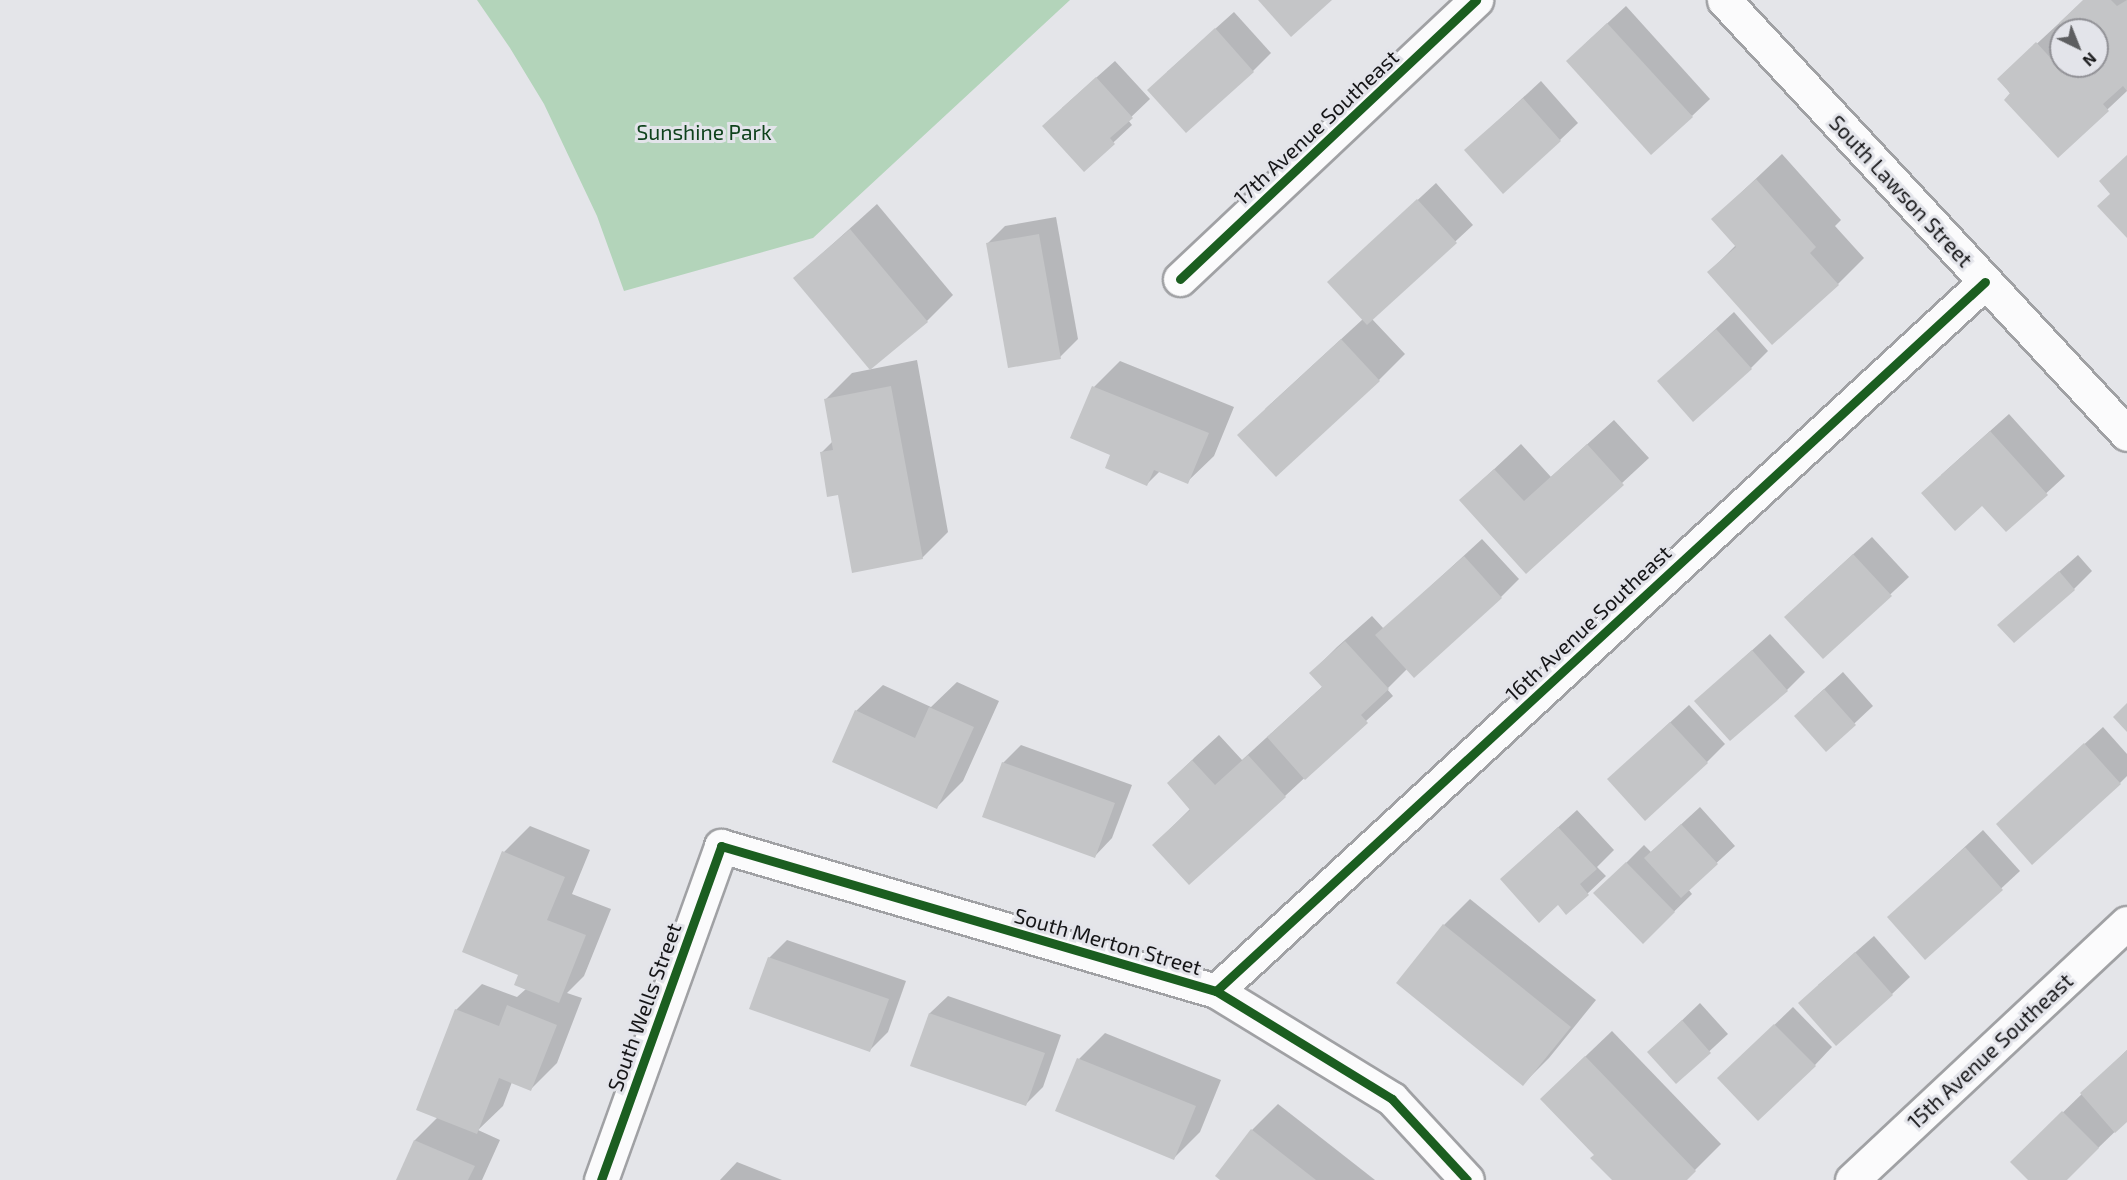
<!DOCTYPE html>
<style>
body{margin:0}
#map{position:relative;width:2127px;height:1180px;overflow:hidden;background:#e4e5e9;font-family:"Exo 2",sans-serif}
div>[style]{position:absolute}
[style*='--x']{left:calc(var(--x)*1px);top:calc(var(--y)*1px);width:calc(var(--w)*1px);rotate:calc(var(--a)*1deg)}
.green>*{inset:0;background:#b3d4ba}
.shadow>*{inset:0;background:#0003}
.building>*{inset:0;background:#c4c5c7}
.roads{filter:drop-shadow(2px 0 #a0a1a4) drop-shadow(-2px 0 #a0a1a4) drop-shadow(0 2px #a0a1a4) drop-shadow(0 -2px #a0a1a4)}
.minor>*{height:33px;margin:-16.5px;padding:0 16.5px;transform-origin:16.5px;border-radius:16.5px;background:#fbfbfc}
.cycleway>*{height:9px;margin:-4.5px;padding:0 4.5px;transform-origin:4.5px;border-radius:4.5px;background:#1b5e20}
span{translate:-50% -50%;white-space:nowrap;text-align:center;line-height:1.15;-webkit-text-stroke:6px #e3e4ea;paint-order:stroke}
.street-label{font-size:21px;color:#151517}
.park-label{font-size:21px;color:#0f421c}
.north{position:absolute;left:2049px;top:18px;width:60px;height:60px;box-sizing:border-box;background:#e3e4ea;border:2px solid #919196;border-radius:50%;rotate:137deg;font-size:16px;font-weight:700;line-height:24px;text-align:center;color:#151517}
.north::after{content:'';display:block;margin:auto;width:21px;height:27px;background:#5d5e60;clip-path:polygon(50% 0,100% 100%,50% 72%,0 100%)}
</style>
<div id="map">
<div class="green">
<div style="clip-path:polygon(477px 0,1070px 0,813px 238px,624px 291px,597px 216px,544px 104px,510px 48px)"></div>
</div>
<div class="shadow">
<div style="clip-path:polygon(evenodd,2084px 0,2127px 0,2127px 91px,2058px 156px,1999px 79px,2084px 0,2061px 30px,2097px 30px,2097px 66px,2061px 66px,2061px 30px)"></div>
<div style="clip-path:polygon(1626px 6px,1710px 99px,1692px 116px,1586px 43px)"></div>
<div style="clip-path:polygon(1234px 12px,1271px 53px,1253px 71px,1167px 72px)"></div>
<div style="clip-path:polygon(1115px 61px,1150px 99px,1128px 120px,1132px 125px,1084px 170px,1062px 108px)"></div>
<div style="clip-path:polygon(1541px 81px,1578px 123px,1560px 140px,1466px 150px)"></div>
<div style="clip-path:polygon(1782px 154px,1841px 220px,1835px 226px,1864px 258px,1838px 284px,1709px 272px,1736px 245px,1713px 219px)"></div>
<div style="clip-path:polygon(1436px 183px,1473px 225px,1372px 319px,1405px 354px,1379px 380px,1265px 409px,1363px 319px,1329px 282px)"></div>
<div style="clip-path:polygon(877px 204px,953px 295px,927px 321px,870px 368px,795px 278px)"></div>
<div style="clip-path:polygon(1056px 217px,1078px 339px,1060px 357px,987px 244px,1005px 226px)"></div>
<div style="clip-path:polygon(1734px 312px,1768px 351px,1751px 368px,1659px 381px)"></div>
<div style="clip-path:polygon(917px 360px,948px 532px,922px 558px,840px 493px,821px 453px,833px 441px,826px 399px,852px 373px)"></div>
<div style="clip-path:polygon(1120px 361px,1234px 407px,1214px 456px,1187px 482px,1160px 471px,1147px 484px,1112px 454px,1094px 387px)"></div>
<div style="clip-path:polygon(2009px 414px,2065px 476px,2006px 530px,1982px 504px,1941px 475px)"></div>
<div style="clip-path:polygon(1614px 420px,1649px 458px,1526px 572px,1461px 500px,1521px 444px,1551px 477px)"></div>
<div style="clip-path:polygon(1872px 537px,1909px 577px,1823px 657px,1804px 599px)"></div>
<div style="clip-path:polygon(1482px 539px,1519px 579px,1501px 597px,1414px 676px,1407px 669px,1387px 689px,1393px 696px,1285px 796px,1154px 845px,1191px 808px,1169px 783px,1195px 757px,1219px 735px,1242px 760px,1323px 686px,1311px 673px,1337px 647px,1372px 616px,1384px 629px)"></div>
<div style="clip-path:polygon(2078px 555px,2092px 571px,2074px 589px,1999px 625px)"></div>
<div style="clip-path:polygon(1770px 634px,1805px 672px,1787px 690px,1696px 701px)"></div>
<div style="clip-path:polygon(1843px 672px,1873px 706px,1826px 750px,1813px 699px)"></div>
<div style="clip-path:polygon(957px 682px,999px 701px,963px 781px,937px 807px,856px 711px,883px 685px,931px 707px)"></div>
<div style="clip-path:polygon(1689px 705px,1725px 744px,1707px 762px,1627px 762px)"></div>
<div style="clip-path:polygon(2103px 727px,2127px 754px,2127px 776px,2120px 783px,2016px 807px)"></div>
<div style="clip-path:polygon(1021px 745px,1132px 785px,1112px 838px,1095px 856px,1003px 763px)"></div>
<div style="clip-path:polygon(1700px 807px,1735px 846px,1688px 889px,1692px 894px,1643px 942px,1613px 876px,1644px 845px,1651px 852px)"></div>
<div style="clip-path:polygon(1577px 810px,1614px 850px,1597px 867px,1606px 876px,1567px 913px,1520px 862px)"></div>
<div style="clip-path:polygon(530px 826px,590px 850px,572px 894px,611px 909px,584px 976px,567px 993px,582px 998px,557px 1063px,531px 1089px,512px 1082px,503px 1106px,478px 1130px,500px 1140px,482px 1180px,398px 1180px,415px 1140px,438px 1117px,456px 1010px,482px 984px,517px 997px,526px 989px,520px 974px,504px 852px)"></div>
<div style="clip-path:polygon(1983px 830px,2020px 871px,1926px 958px,1889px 917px)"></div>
<div style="clip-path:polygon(1470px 899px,1596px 1000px,1549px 1058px,1523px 1084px,1398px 982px,1444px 925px)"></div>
<div style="clip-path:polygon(1874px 936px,1910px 977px,1892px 994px,1818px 985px)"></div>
<div style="clip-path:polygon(787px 940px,906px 981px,888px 1032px,870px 1050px,769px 958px)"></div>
<div style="clip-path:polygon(948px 996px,1061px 1035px,1043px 1087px,1025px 1105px,912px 1065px,930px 1013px)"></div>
<div style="clip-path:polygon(1700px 1003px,1728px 1034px,1676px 1082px,1649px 1052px)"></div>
<div style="clip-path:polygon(1793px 1007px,1832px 1047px,1815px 1065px,1737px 1061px)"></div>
<div style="clip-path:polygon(1612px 1031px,1721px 1144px,1685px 1180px,1614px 1180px,1596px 1154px,1568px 1073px)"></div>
<div style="clip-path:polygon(1105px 1033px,1221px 1080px,1200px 1132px,1174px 1158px,1079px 1059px)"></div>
<div style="clip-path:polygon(2127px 1050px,2127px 1120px,2065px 1180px,2030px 1180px,2012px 1162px)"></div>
<div style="clip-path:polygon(1278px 1104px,1375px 1180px,1222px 1180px,1252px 1130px)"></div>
<div style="clip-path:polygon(737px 1162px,782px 1180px,720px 1180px)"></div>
</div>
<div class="building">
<div style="clip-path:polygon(1258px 0,1332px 0,1291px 37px)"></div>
<div style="clip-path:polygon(2083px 0,2111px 0,2117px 6px,2127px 0,2127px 91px,2123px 86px,2103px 104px,2109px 111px,2058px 158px,2004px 100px,2010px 93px,1997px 79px,2036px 42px,2057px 65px,2061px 61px,2061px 66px,2097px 66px,2097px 30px,2066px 30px,2059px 23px)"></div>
<div style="clip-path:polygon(1607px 23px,1693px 117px,1651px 155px,1566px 61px)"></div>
<div style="clip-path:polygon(1215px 28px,1254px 72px,1186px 133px,1147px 90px)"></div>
<div style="clip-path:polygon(1096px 77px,1133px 118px,1110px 138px,1115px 144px,1084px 172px,1042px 126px)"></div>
<div style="clip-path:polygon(1523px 98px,1561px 141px,1503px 194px,1464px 150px)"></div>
<div style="clip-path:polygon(2127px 155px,2127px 238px,2097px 206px,2110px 194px,2099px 181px)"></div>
<div style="clip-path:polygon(1756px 179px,1816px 247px,1810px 253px,1839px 285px,1772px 345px,1707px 272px,1736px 247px,1711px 219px)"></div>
<div style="clip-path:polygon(1417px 199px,1457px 243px,1367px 325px,1327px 282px)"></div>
<div style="clip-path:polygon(850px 229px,928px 322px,870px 370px,793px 278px)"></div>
<div style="clip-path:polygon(1039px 234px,1061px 359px,1008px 368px,986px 243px)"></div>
<div style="clip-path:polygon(1716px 329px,1752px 369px,1693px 422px,1657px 381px)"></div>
<div style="clip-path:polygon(1341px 339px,1380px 381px,1276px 477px,1237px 435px)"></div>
<div style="clip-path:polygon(891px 386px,923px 559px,852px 573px,838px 495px,827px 497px,820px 452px,833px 450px,824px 399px)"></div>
<div style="clip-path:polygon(1092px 386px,1209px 433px,1188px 484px,1154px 470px,1147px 486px,1105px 468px,1110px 455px,1070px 438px)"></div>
<div style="clip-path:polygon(1990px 431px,2048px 495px,2006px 532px,1982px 506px,1955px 531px,1921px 493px)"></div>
<div style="clip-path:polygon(1587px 444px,1624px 485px,1526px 574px,1459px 500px,1494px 469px,1524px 501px)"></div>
<div style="clip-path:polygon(1853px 554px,1892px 596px,1823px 659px,1784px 617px)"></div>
<div style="clip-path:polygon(1464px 556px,1502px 598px,1414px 678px,1375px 635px)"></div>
<div style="clip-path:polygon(2059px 571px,2075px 590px,2014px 643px,1997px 625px)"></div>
<div style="clip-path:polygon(1345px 641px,1389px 689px,1361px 715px,1368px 723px,1305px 780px,1267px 737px,1322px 687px,1309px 673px)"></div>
<div style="clip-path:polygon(1752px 650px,1788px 691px,1730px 741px,1694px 701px)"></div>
<div style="clip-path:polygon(1824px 689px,1856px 725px,1826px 752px,1794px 716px)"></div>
<div style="clip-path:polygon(2127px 703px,2127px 732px,2113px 717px)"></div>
<div style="clip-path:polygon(929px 707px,974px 727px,937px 809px,832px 762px,855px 710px,915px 738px)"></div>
<div style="clip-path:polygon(1670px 722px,1708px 763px,1645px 821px,1607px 779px)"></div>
<div style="clip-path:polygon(2084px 743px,2121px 784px,2032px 865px,1996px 824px)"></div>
<div style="clip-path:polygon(1248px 755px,1286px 797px,1189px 885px,1152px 845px,1190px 810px,1167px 783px,1192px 760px,1215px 785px)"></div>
<div style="clip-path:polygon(1002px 762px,1115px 803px,1095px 858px,982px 817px)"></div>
<div style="clip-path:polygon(1681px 824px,1718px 864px,1681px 898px,1644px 858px)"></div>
<div style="clip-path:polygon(1558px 827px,1597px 869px,1580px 884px,1589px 895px,1566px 915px,1558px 905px,1539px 923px,1500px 879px)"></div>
<div style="clip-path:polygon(1965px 847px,2003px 890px,1925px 960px,1887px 917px)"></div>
<div style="clip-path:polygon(502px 851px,565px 877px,547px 920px,586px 935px,559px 1003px,514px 985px,518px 975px,462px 952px)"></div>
<div style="clip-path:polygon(1626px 862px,1675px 912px,1643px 944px,1593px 893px)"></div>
<div style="clip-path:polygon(1443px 924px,1571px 1027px,1523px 1086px,1396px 983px)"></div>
<div style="clip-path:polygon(1855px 952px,1893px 995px,1836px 1046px,1798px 1003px)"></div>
<div style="clip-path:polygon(768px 957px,889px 999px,870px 1052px,749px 1009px)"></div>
<div style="clip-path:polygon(507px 1005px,557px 1025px,531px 1091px,499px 1078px,477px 1134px,416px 1110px,455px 1009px,499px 1026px)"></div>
<div style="clip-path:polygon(929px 1013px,1045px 1053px,1026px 1106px,910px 1066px)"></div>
<div style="clip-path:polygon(1682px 1020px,1711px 1053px,1676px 1084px,1647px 1052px)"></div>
<div style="clip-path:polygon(1774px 1024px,1816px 1066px,1758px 1121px,1717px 1078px)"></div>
<div style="clip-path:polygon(2127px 1050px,2127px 1122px,2115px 1133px,2080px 1093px)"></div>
<div style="clip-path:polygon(1585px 1056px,1696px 1171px,1687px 1180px,1612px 1180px,1590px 1158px,1594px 1155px,1540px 1099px)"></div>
<div style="clip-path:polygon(1077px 1058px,1196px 1106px,1174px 1160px,1055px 1111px)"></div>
<div style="clip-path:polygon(2062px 1111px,2099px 1148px,2067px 1180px,2028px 1180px,2010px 1162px)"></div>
<div style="clip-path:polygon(1251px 1129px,1316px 1180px,1220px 1180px,1215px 1176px)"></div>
<div style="clip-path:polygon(414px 1140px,475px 1166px,468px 1180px,396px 1180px)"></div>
</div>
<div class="roads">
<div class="minor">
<div style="--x:1724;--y:0;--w:592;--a:47.12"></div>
<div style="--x:1180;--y:279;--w:407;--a:-43.3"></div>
<div style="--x:1216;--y:991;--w:1046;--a:-42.68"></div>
<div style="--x:601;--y:1180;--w:355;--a:-70.2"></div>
<div style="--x:721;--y:846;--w:516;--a:16.33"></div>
<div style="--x:1216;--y:991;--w:206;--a:31.5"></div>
<div style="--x:1392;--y:1099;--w:110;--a:47.2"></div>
<div style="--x:1852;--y:1180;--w:376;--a:-43.1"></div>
</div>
</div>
<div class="cycleway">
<div style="--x:1180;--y:279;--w:407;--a:-43.3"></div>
<div style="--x:1216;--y:991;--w:1046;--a:-42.68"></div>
<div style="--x:601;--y:1180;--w:355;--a:-70.2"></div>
<div style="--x:721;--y:846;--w:516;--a:16.33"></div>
<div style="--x:1216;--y:991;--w:206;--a:31.5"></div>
<div style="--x:1392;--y:1099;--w:110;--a:47.2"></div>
</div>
<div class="street-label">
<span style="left:1316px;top:127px;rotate:-43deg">17th Avenue Southeast</span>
<span style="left:1901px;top:191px;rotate:47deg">South Lawson Street</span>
<span style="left:1588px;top:623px;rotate:-43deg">16th Avenue Southeast</span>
<span style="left:1108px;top:941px;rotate:16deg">South Merton Street</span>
<span style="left:644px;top:1007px;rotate:-70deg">South Wells Street</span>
<span style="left:1990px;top:1051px;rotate:-43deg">15th Avenue Southeast</span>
</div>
<div class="park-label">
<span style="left:704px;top:132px">Sunshine Park</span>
</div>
<div class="north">N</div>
</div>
